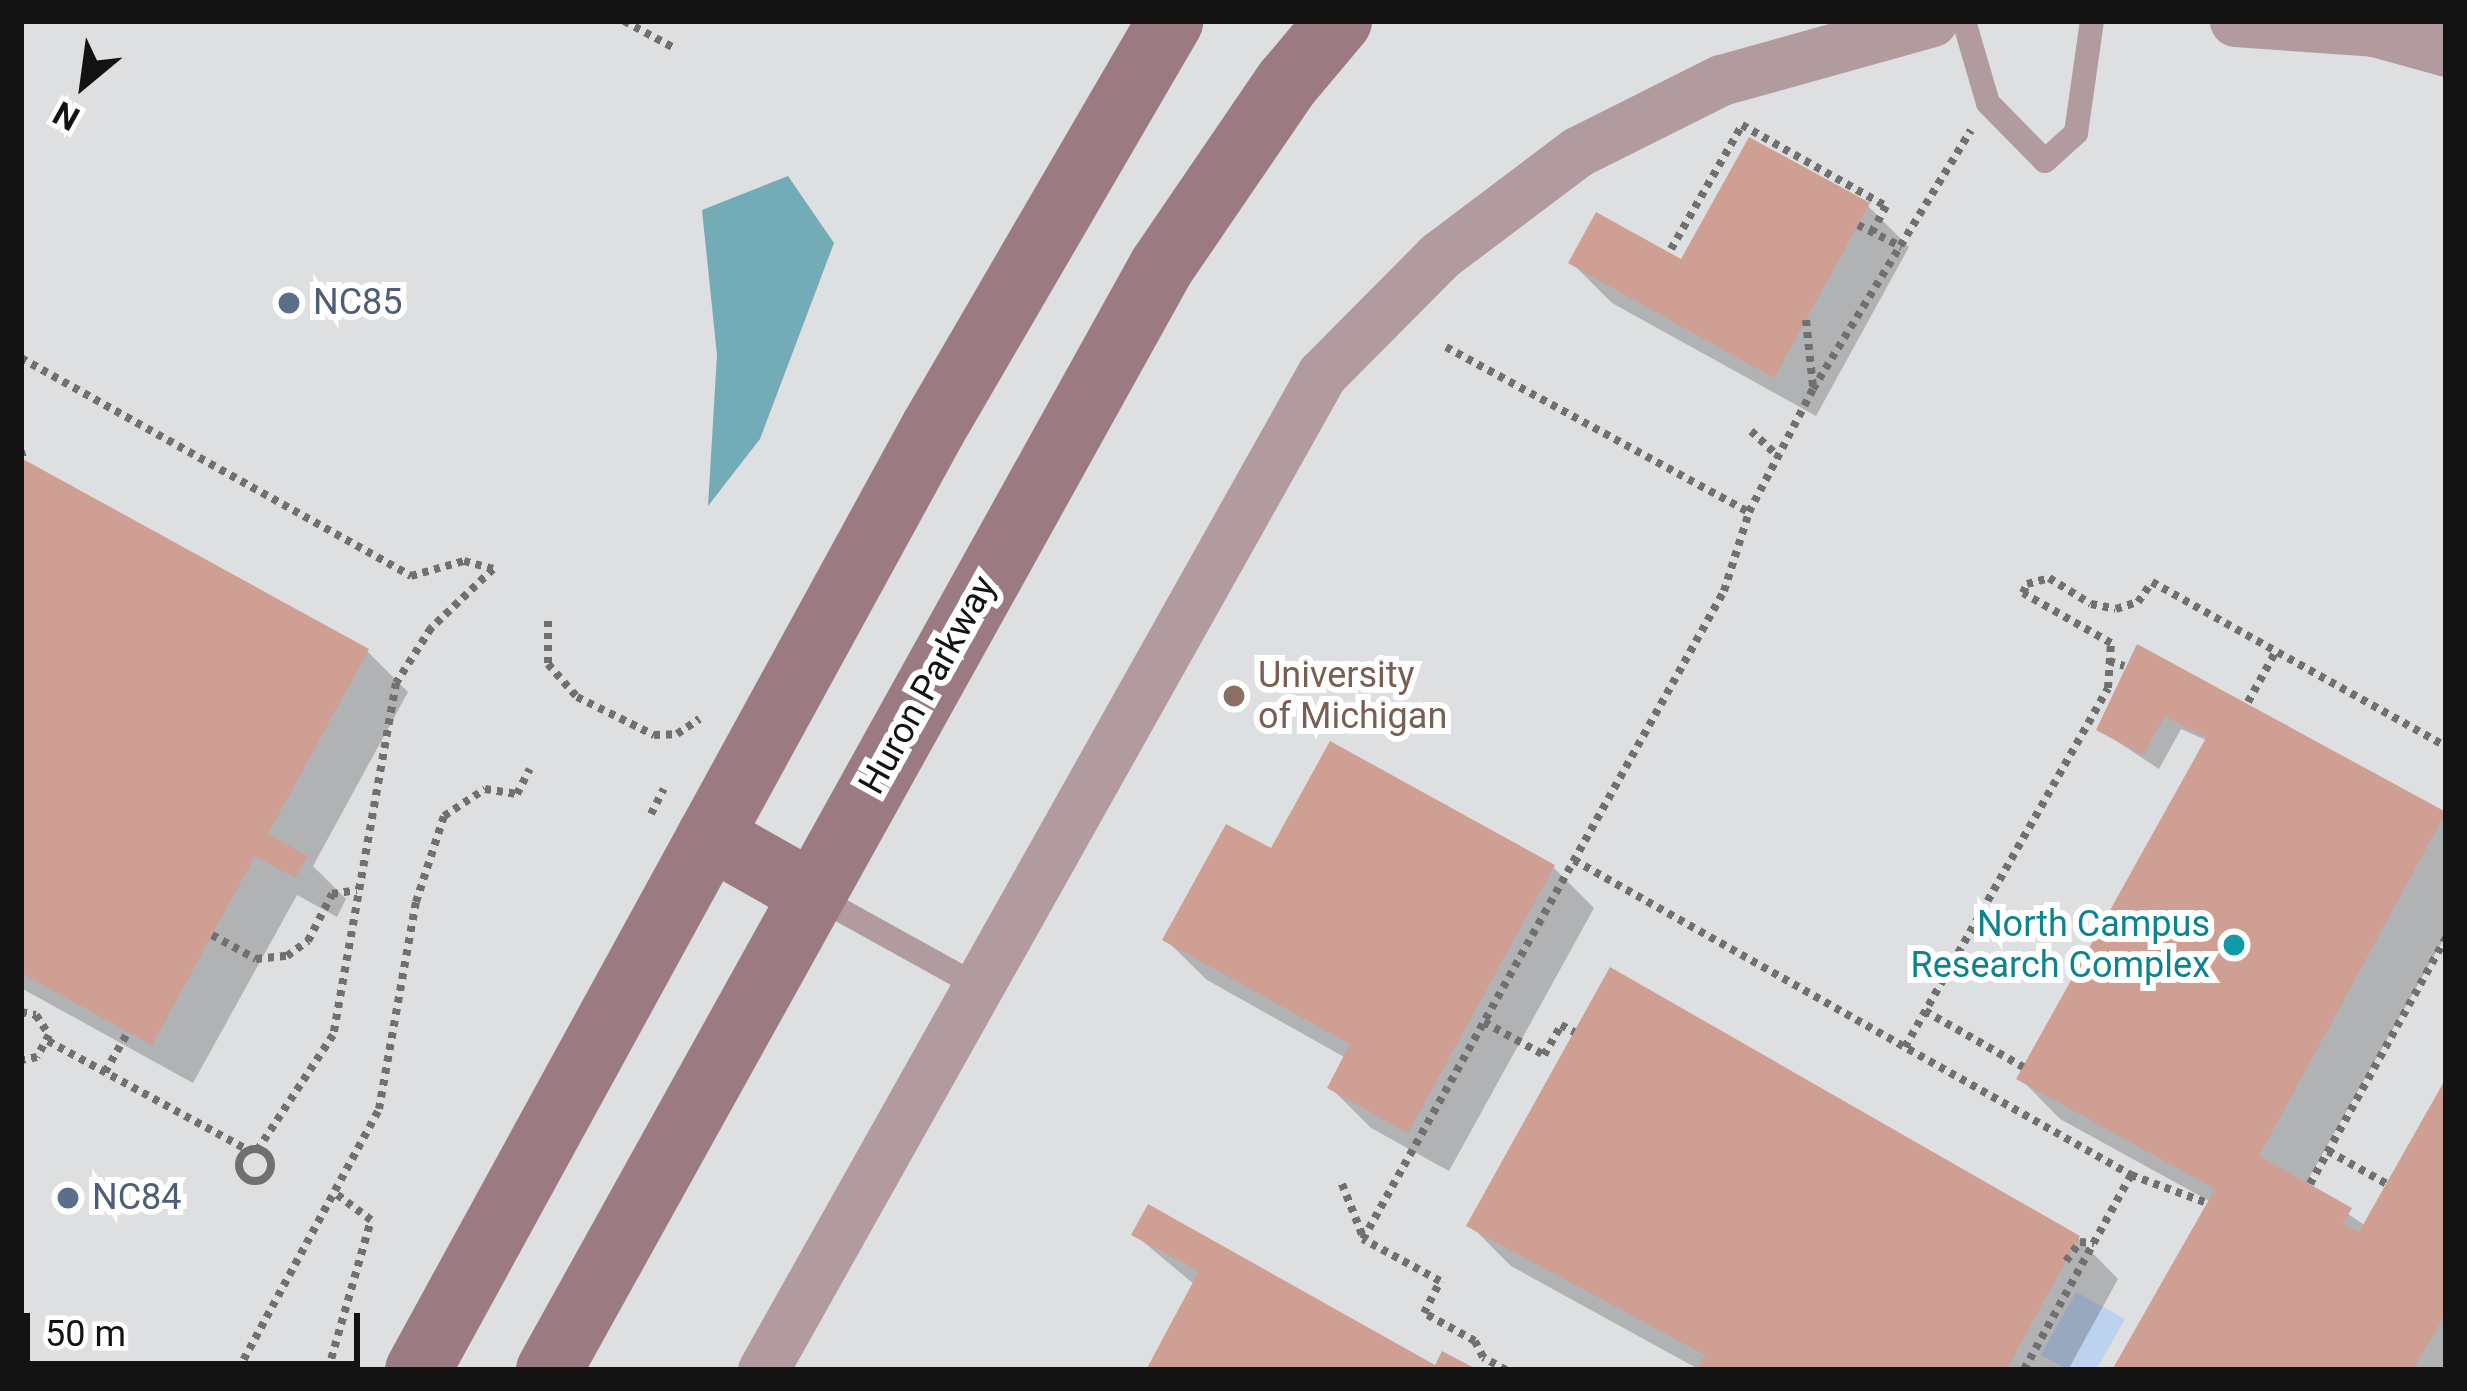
<!DOCTYPE html>
<style>
body{margin:0}
#map{position:relative;width:2467px;height:1391px;overflow:hidden;background:#dddfe0;font-family:Roboto,sans-serif}
div>[style]{position:absolute}
[style*='--x']{left:calc(var(--x)*1px);top:calc(var(--y)*1px);width:calc(var(--w)*1px);rotate:calc(var(--a)*1deg)}
.green>*{inset:0;background:#bdd2ef}
.water>*{inset:0;background:#73abb6}
.shadow>*{inset:0;background:#0003}
.building>*{inset:0;background:#cf9f94}
.path>*{height:8px;margin-top:-4px;transform-origin:0;background:repeating-linear-gradient(90deg,#707071 0 6px,transparent 0 12px)}
.path>.ring{margin:-4px;padding:0;box-sizing:content-box;background:none;border:8px solid #707071;border-radius:50%}
.lane>*{height:24px;margin:-12px;padding:0 12px;transform-origin:12px;border-radius:12px;background:#b29b9f}
.street>*{height:51px;margin:-25.5px;padding:0 25.5px;transform-origin:25.5px;border-radius:25.5px;background:#b29b9f}
.secondary>*{height:66px;margin:-33px;padding:0 33px;transform-origin:33px;border-radius:33px;background:#9b7b81}
.dots>*{width:33px;height:33px;translate:-50% -50%;box-sizing:border-box;border:6px solid #fff;border-radius:50%}
span{translate:-50% -50%;white-space:nowrap;text-align:center;line-height:1.15;-webkit-text-stroke:12px #fff;paint-order:stroke}
.service-label{font-size:36px;color:#4e5e75}
.left{translate:0 -50%;text-align:left}
.education-label{font-size:36px;color:#785e54}
.street-label{font-size:36px;color:#131314}
.culture-label{font-size:36px;color:#0d838f}
.right{translate:-100% -50%;text-align:right}
.frame{position:absolute;inset:0;border:24px solid #131314;pointer-events:none}
.north{position:absolute;left:24px;top:24px;width:120px;height:120px;-webkit-text-stroke:9px #fff;paint-order:stroke;rotate:209deg;font-size:33px;font-weight:700;line-height:48px;text-align:center;color:#131314}
.north::after{content:'';display:block;margin:auto;width:42px;height:54px;background:#131314;clip-path:polygon(50% 0,100% 100%,50% 72%,0 100%)}
.scale{position:absolute;left:24px;top:1313px;width:336px;height:54px;box-sizing:border-box;border:6px solid #131314;border-top:0;padding-left:15px;font-size:36px;line-height:42px;white-space:nowrap;color:#131314;-webkit-text-stroke:9px #fff;paint-order:stroke}
</style>
<div id="map">
<div class="green">
<div style="clip-path:polygon(2076px 1292px,2125px 1319px,2096px 1370px,2069px 1370px,2041px 1355px)"></div>
</div>
<div class="water">
<div style="clip-path:polygon(788px 176px,834px 243px,760px 439px,708px 506px,717px 355px,702px 210px)"></div>
</div>
<div class="shadow">
<div style="clip-path:polygon(1868px 206px,1909px 247px,1816px 416px,1612px 303px,1571px 262px,1682px 263px)"></div>
<div style="clip-path:polygon(21px 461px,368px 652px,408px 692px,313px 866px,346px 899px,337px 917px,297px 895px,193px 1083px,21px 988px)"></div>
<div style="clip-path:polygon(2230px 696px,2446px 816px,2446px 935px,2305px 1185px,2366px 1226px,2446px 1084px,2446px 1370px,2116px 1370px,2211px 1202px,2060px 1119px,2020px 1078px,2208px 741px,2181px 729px,2159px 769px,2100px 730px)"></div>
<div style="clip-path:polygon(1273px 852px,1553px 867px,1594px 908px,1449px 1171px,1371px 1128px,1330px 1087px,1346px 1058px,1207px 980px,1166px 940px)"></div>
<div style="clip-path:polygon(1470px 1225px,2078px 1238px,2118px 1279px,2068px 1370px,1700px 1370px,1511px 1266px)"></div>
<div style="clip-path:polygon(1134px 1234px,1436px 1369px,1470px 1370px,1149px 1370px,1195px 1285px)"></div>
</div>
<div class="building">
<div style="clip-path:polygon(1749px 137px,1870px 203px,1774px 378px,1568px 263px,1596px 212px,1681px 259px)"></div>
<div style="clip-path:polygon(21px 458px,369px 649px,268px 834px,308px 856px,295px 878px,255px 856px,152px 1045px,21px 973px)"></div>
<div style="clip-path:polygon(2137px 644px,2446px 812px,2259px 1156px,2352px 1208px,2343px 1224px,2359px 1232px,2446px 1078px,2446px 1313px,2413px 1370px,2112px 1370px,2215px 1189px,2016px 1079px,2206px 738px,2165px 716px,2143px 755px,2096px 730px)"></div>
<div style="clip-path:polygon(1330px 741px,1555px 865px,1408px 1133px,1327px 1088px,1350px 1044px,1162px 940px,1226px 824px,1271px 848px)"></div>
<div style="clip-path:polygon(1610px 967px,2080px 1236px,2006px 1370px,1697px 1370px,1705px 1355px,1466px 1226px)"></div>
<div style="clip-path:polygon(1148px 1204px,1435px 1365px,1442px 1351px,1478px 1370px,1146px 1370px,1199px 1271px,1131px 1235px)"></div>
</div>
<div class="path">
<div style="--x:624;--y:21;--w:59;--a:28.3"></div>
<div style="--x:1858;--y:225;--w:49;--a:26.6"></div>
<div style="--x:1671;--y:249;--w:143;--a:-60.2"></div>
<div style="--x:1742;--y:125;--w:165;--a:29.4"></div>
<div style="--x:1886;--y:206;--w:30;--a:118"></div>
<div style="--x:1806;--y:320;--w:67;--a:84"></div>
<div style="--x:1446;--y:347;--w:345;--a:28.6"></div>
<div style="--x:21;--y:358;--w:447;--a:29.2"></div>
<div style="--x:411;--y:576;--w:55;--a:-15.8"></div>
<div style="--x:464;--y:561;--w:30;--a:15"></div>
<div style="--x:493;--y:569;--w:86;--a:136.4"></div>
<div style="--x:431;--y:628;--w:65;--a:122.5"></div>
<div style="--x:396;--y:683;--w:358;--a:100.1"></div>
<div style="--x:333;--y:1035;--w:136;--a:123.3"></div>
<div style="--x:1751;--y:431;--w:37;--a:43"></div>
<div style="--x:21;--y:451;--w:8;--a:76"></div>
<div style="--x:548;--y:621;--w:43;--a:90"></div>
<div style="--x:548;--y:664;--w:44;--a:48.7"></div>
<div style="--x:577;--y:697;--w:86;--a:26.3"></div>
<div style="--x:654;--y:735;--w:23;--a:-2"></div>
<div style="--x:677;--y:734;--w:27;--a:-34"></div>
<div style="--x:2109;--y:661;--w:16;--a:18"></div>
<div style="--x:2248;--y:702;--w:58;--a:-61.2"></div>
<div style="--x:651;--y:814;--w:28;--a:-63"></div>
<div style="--x:1574;--y:860;--w:640;--a:29.49"></div>
<div style="--x:2131;--y:1175;--w:222;--a:118.8"></div>
<div style="--x:212;--y:935;--w:50;--a:28.6"></div>
<div style="--x:256;--y:959;--w:31;--a:-6"></div>
<div style="--x:287;--y:956;--w:26;--a:-36"></div>
<div style="--x:308;--y:941;--w:53;--a:-62.9"></div>
<div style="--x:332;--y:894;--w:25;--a:-9"></div>
<div style="--x:1925;--y:1011;--w:113;--a:29.7"></div>
<div style="--x:21;--y:1012;--w:15;--a:11"></div>
<div style="--x:36;--y:1015;--w:24;--a:57"></div>
<div style="--x:49;--y:1035;--w:25;--a:119"></div>
<div style="--x:37;--y:1057;--w:16;--a:169"></div>
<div style="--x:1484;--y:1022;--w:68;--a:28.8"></div>
<div style="--x:1544;--y:1055;--w:34;--a:-60"></div>
<div style="--x:1561;--y:1025;--w:15;--a:28"></div>
<div style="--x:48;--y:1041;--w:228;--a:28.6"></div>
<div style="--x:1905;--y:1047;--w:412;--a:-60.5"></div>
<div style="--x:2108;--y:688;--w:45;--a:-86.2"></div>
<div style="--x:2111;--y:643;--w:101;--a:-150.4"></div>
<div style="--x:2023;--y:593;--w:10;--a:-66"></div>
<div style="--x:2027;--y:584;--w:23;--a:-15"></div>
<div style="--x:2049;--y:578;--w:49;--a:31.8"></div>
<div style="--x:2091;--y:604;--w:25;--a:11"></div>
<div style="--x:2116;--y:609;--w:23;--a:-18"></div>
<div style="--x:2138;--y:602;--w:24;--a:-55"></div>
<div style="--x:2152;--y:582;--w:337;--a:29.2"></div>
<div style="--x:105;--y:1072;--w:46;--a:-60.1"></div>
<div class="ring" style="left:239px;top:1149px;width:24px;height:24px"></div>
<div style="--x:2328;--y:1151;--w:68;--a:29.2"></div>
<div style="--x:2131;--y:1175;--w:81;--a:20.2"></div>
<div style="--x:1342;--y:1184;--w:57;--a:68.4"></div>
<div style="--x:2310;--y:1184;--w:281;--a:-61.1"></div>
<div style="--x:2066;--y:1261;--w:24;--a:-54"></div>
<div style="--x:2080;--y:1242;--w:14;--a:4"></div>
<div style="--x:238;--y:1370;--w:297;--a:-61.6"></div>
<div style="--x:379;--y:1109;--w:210;--a:-79.9"></div>
<div style="--x:416;--y:902;--w:90;--a:-72"></div>
<div style="--x:444;--y:816;--w:49;--a:-33.4"></div>
<div style="--x:485;--y:789;--w:32;--a:9"></div>
<div style="--x:517;--y:794;--w:28;--a:-63"></div>
<div style="--x:328;--y:1370;--w:156;--a:-74"></div>
<div style="--x:371;--y:1220;--w:45;--a:-143.1"></div>
<div style="--x:1506;--y:1370;--w:26;--a:-151"></div>
<div style="--x:1483;--y:1357;--w:18;--a:-117"></div>
<div style="--x:1475;--y:1341;--w:58;--a:-151.2"></div>
<div style="--x:1424;--y:1313;--w:36;--a:-63"></div>
<div style="--x:1440;--y:1281;--w:88;--a:-151.4"></div>
<div style="--x:1363;--y:1239;--w:742;--a:-60.88"></div>
<div style="--x:1724;--y:591;--w:83;--a:-72.4"></div>
<div style="--x:1749;--y:512;--w:139;--a:-62.5"></div>
<div style="--x:1813;--y:389;--w:303;--a:-58.6"></div>
</div>
<div class="lane">
<div style="--x:1964;--y:21;--w:85;--a:73.7"></div>
<div style="--x:1988;--y:103;--w:81;--a:45.5"></div>
<div style="--x:2045;--y:161;--w:42;--a:-42.1"></div>
<div style="--x:2076;--y:133;--w:113;--a:-81.9"></div>
<div style="--x:815;--y:896;--w:190;--a:29"></div>
</div>
<div class="street">
<div style="--x:2235;--y:21;--w:139;--a:4.1"></div>
<div style="--x:2374;--y:31;--w:10;--a:-79"></div>
<div style="--x:2374;--y:31;--w:75;--a:15.5"></div>
<div style="--x:763;--y:1370;--w:1142;--a:-60.7"></div>
<div style="--x:1322;--y:374;--w:166;--a:-45.2"></div>
<div style="--x:1439;--y:256;--w:173;--a:-37"></div>
<div style="--x:1577;--y:152;--w:161;--a:-26.6"></div>
<div style="--x:1721;--y:80;--w:219;--a:-15.6"></div>
</div>
<div class="secondary">
<div style="--x:710;--y:836;--w:118;--a:29.4"></div>
<div style="--x:418;--y:1370;--w:1073;--a:-61.31"></div>
<div style="--x:933;--y:429;--w:472;--a:-59.8"></div>
<div style="--x:549;--y:1370;--w:1263;--a:-60.96"></div>
<div style="--x:1162;--y:266;--w:222;--a:-55.7"></div>
<div style="--x:1287;--y:83;--w:81;--a:-50"></div>
</div>
<div class="dots">
<div style="left:289px;top:303px;background:#5c6f8a"></div>
<div style="left:1234px;top:696px;background:#8d6e63"></div>
<div style="left:2234px;top:945px;background:#0f9aa8"></div>
<div style="left:68px;top:1198px;background:#5c6f8a"></div>
</div>
<div class="service-label">
<span class="left" style="left:313px;top:303px">NC85</span>
<span class="left" style="left:92px;top:1198px">NC84</span>
</div>
<div class="education-label">
<span class="left" style="left:1258px;top:696px">University<br>of Michigan</span>
</div>
<div class="street-label">
<span style="left:928px;top:685px;rotate:-61deg">Huron Parkway</span>
</div>
<div class="culture-label">
<span class="right" style="left:2210px;top:945px">North Campus<br>Research Complex</span>
</div>
<div class="frame"></div>
<div class="north">N</div>
<div class="scale">50 m</div>
</div>
